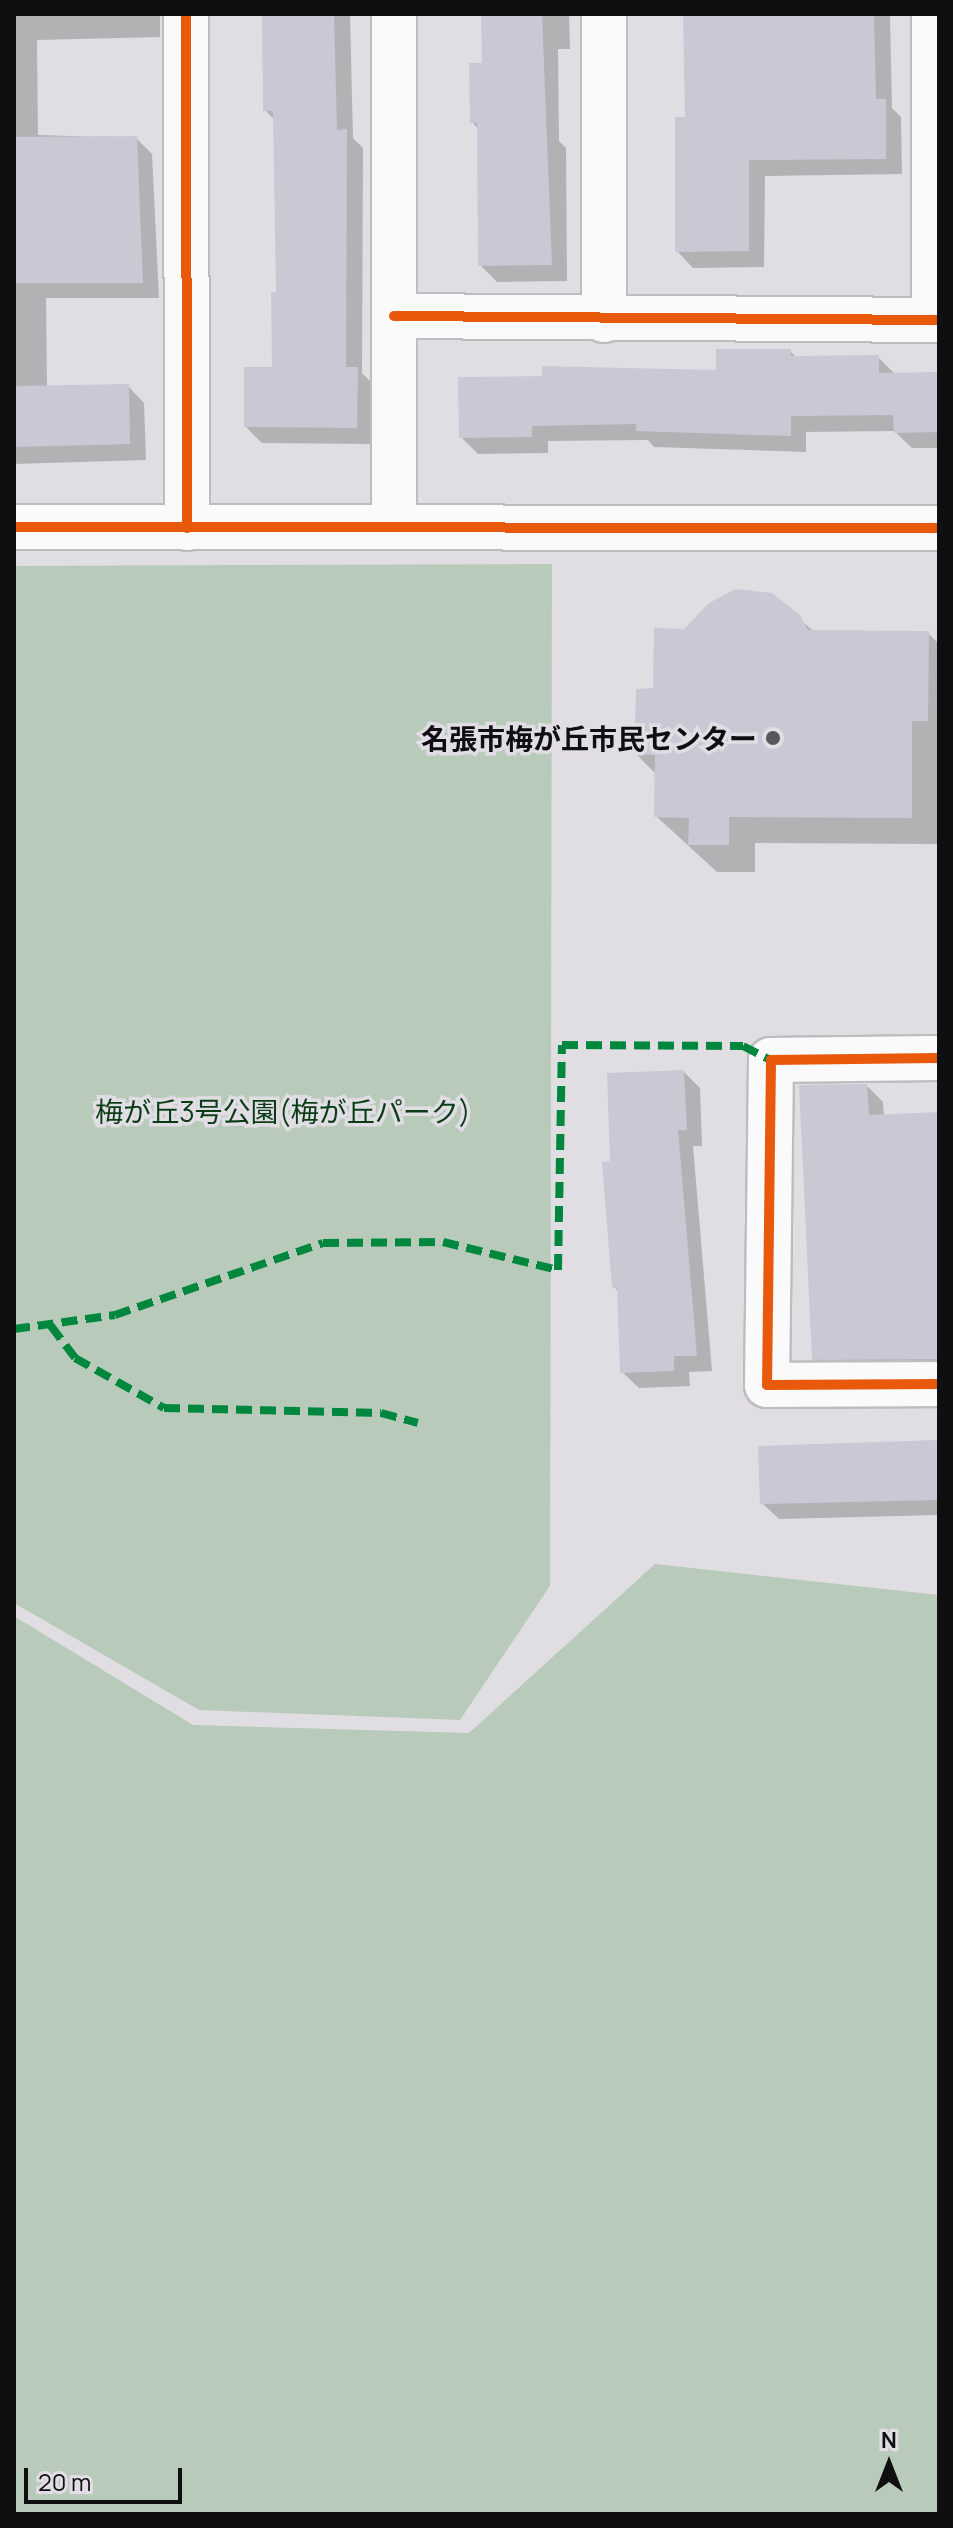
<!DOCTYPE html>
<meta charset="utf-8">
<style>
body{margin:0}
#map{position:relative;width:953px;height:2528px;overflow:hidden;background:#e1dee3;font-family:Manrope,"Noto Sans JP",sans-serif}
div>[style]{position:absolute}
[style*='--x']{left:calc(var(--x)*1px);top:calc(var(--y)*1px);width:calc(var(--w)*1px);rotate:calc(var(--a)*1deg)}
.green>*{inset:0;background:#b8caba}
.shadow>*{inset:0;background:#0003}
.building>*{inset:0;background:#cac8d4}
.roads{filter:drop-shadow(2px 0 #bfbcc0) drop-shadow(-2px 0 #bfbcc0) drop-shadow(0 2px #bfbcc0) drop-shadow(0 -2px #bfbcc0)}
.minor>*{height:44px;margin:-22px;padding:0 22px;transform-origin:22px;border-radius:22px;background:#fafafb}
.quiet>*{height:8px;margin-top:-4px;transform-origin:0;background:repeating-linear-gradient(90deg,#00873e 0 16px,transparent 0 24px)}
.cycleway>*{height:10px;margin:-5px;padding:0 5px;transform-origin:5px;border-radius:5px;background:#e8590c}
.dots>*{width:22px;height:22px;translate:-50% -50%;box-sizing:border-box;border:4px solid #e1dde4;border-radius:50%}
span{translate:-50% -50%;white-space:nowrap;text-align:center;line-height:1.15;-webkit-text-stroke:7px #e1dde4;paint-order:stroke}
.poi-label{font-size:28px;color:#0f0e10;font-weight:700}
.right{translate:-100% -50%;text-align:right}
.park-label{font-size:28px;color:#0a3c16}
.frame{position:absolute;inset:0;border:16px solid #0f0e10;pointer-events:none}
.north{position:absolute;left:849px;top:2424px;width:80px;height:80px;-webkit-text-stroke:6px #e1dde4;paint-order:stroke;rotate:0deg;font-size:22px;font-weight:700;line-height:32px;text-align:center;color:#0f0e10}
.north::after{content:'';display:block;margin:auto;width:28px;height:36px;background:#0f0e10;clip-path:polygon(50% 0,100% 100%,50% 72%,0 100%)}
.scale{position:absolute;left:24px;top:2468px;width:158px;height:36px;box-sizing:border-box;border:4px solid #0f0e10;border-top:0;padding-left:10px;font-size:24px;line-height:28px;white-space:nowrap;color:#0f0e10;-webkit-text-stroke:6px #e1dde4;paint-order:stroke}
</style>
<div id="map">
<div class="green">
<div style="clip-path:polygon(552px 564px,550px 1586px,460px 1720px,199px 1710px,14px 1603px,14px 566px)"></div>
<div style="clip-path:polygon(655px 1564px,939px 1595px,939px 2514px,14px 2514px,14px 1616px,193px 1725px,469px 1733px)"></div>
</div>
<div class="shadow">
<div style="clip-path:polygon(14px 14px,160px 14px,160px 37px,37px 40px,38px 135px,136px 138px,152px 154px,159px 298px,46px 298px,47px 387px,128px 386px,144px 403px,146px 460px,14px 464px)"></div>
<div style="clip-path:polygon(263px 14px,350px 14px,353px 138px,363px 148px,362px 373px,374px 385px,373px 444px,262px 443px,246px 427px,274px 369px,278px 294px,275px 120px,265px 110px)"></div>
<div style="clip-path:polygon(483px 14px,569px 14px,570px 49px,558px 49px,559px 141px,566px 148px,567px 281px,497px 282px,480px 265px,479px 130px,472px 122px,484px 65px)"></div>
<div style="clip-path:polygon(686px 14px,890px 14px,892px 108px,901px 117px,902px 174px,765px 176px,764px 267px,693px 268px,677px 251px,687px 119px)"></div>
<div style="clip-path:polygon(790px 351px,797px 358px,878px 357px,896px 375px,939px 374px,939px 448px,912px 448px,894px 431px,806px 432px,806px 452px,654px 447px,648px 440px,548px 441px,548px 453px,478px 454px,461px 437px)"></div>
<div style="clip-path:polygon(798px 617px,814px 632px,928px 633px,939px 644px,938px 844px,755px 843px,755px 872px,717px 872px,656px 816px,656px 774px,636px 754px,655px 690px,685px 631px)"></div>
<div style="clip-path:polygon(684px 1072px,700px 1088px,702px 1146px,693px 1146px,712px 1371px,689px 1372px,690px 1386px,639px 1388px,622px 1372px,619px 1292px,614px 1287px,613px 1163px)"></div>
<div style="clip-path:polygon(867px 1086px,883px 1102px,884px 1117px,939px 1114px,939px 1376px,830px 1375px,814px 1359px)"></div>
<div style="clip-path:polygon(939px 1442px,939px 1515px,779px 1519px,762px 1503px)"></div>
</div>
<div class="building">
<div style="clip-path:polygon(262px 14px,334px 14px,337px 130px,347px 129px,346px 367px,358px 367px,357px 428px,244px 427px,244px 367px,272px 367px,271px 292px,276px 292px,273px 111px,263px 111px)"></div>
<div style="clip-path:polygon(481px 14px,542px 14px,552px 265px,478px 266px,477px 123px,470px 123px,469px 63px,482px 63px)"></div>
<div style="clip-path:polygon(683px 14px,874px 14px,876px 99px,886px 99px,886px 159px,749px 160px,749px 251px,675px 252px,675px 117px,685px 117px)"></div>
<div style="clip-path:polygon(137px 136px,143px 283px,14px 283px,14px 137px)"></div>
<div style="clip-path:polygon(716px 349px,791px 349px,791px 356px,879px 355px,879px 373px,939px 372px,939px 432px,894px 433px,893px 415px,791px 416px,791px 436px,636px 431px,636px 424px,532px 426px,532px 437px,459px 438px,458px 377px,542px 376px,542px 366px,716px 370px)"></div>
<div style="clip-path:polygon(129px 384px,130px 444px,14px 447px,14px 386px)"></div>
<div style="clip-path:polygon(735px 589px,772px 593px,800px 615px,808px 630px,929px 631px,928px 721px,912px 721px,912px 818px,729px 817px,729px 845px,688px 845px,689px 818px,654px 817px,655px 755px,634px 754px,636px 689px,653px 688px,654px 628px,684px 629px,709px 603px)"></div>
<div style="clip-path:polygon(684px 1070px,687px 1130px,678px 1130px,697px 1356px,674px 1356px,674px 1371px,620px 1373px,617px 1287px,612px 1288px,602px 1162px,610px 1161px,607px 1073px)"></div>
<div style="clip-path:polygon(867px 1084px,869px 1115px,939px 1112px,939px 1359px,812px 1360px,799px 1085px)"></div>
<div style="clip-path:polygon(939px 1440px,939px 1500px,760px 1504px,758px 1446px)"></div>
</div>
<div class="roads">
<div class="minor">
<div style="--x:186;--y:14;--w:514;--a:89.89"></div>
<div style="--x:394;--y:14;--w:512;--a:90"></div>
<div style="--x:934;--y:14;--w:306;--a:90"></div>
<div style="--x:394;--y:316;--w:545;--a:0.42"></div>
<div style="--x:604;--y:320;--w:306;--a:-90"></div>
<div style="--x:14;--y:527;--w:925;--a:0.06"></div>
<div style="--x:939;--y:1058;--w:168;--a:179.3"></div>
<div style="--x:771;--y:1060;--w:325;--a:90.7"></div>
<div style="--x:767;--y:1385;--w:172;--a:-0.3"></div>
</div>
</div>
<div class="quiet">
<div style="--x:51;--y:1326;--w:40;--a:53"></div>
<div style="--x:75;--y:1358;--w:102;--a:29.3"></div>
<div style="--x:164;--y:1408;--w:217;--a:1.3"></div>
<div style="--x:381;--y:1413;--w:38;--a:15"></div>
<div style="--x:14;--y:1329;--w:102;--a:-7.9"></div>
<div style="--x:115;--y:1315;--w:220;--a:-19.1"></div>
<div style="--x:323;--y:1243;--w:120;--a:-0.5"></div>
<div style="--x:443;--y:1242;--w:118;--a:13.7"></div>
<div style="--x:558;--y:1270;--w:225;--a:-89"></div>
<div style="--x:562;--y:1045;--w:181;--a:0.3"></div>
<div style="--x:743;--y:1046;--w:31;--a:27"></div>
</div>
<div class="cycleway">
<div style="--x:186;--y:14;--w:514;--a:89.89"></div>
<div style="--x:394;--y:316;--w:545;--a:0.42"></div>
<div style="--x:14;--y:527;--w:925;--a:0.06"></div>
<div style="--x:939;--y:1058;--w:168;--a:179.3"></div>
<div style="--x:771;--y:1060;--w:325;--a:90.7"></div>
<div style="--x:767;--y:1385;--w:172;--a:-0.3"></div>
</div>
<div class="dots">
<div style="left:773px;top:738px;background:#58575a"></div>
</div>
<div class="poi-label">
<span class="right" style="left:757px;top:738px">名張市梅が丘市民センター</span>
</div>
<div class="park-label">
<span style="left:283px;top:1111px">梅が丘3号公園(梅が丘パーク)</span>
</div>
<div class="frame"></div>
<div class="north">N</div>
<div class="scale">20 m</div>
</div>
